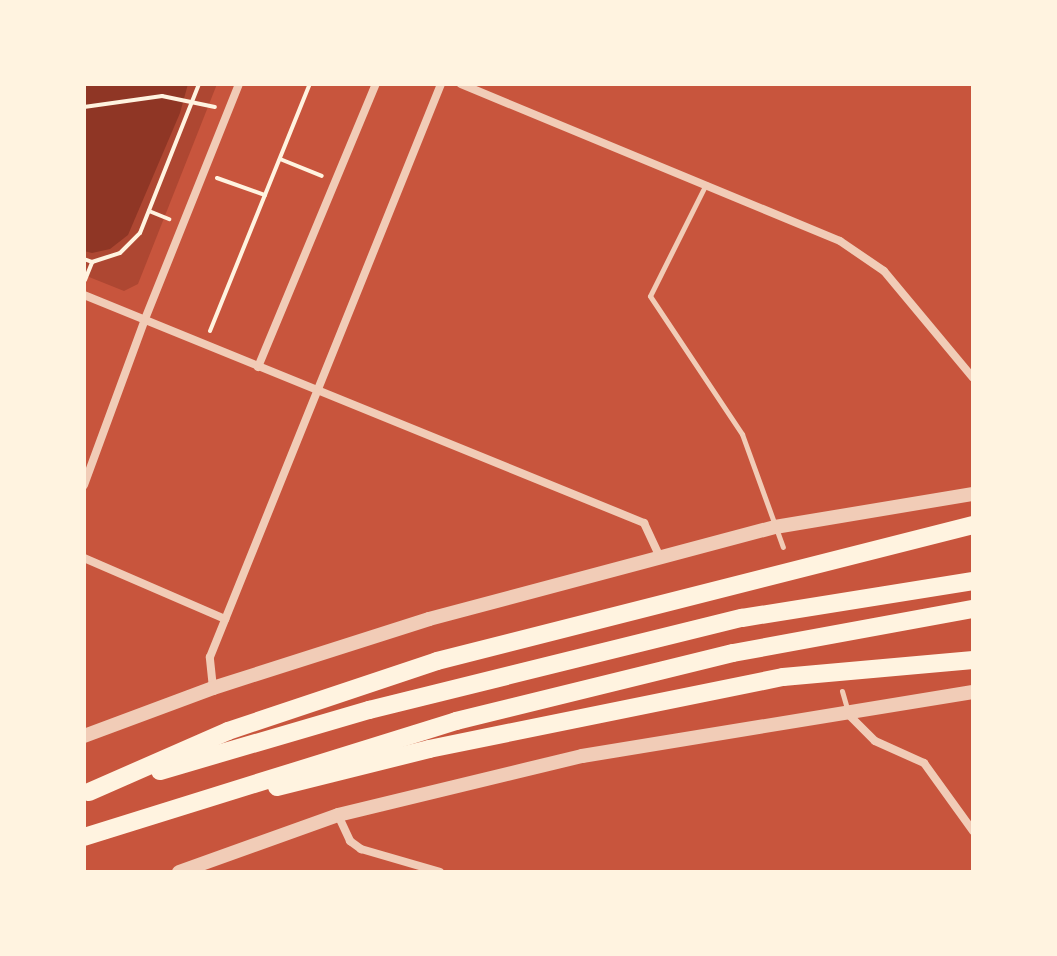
<!DOCTYPE html>
<style>
body{margin:0}
#map{position:relative;width:1057px;height:956px;overflow:hidden;background:#c8553d;font-family:"Playfair Display",serif}
div>[style]{position:absolute}
[style*='--x']{left:calc(var(--x)*1px);top:calc(var(--y)*1px);width:calc(var(--w)*1px);rotate:calc(var(--a)*1deg)}
.green>*{inset:0;background:#ae4732}
.water>*{inset:0;background:#8f3625}
.path>*{height:4px;margin:-2px;padding:0 2px;transform-origin:2px;border-radius:2px;background:#fff3e0}
.service>*{height:5px;margin:-2.5px;padding:0 2.5px;transform-origin:2.5px;border-radius:2.5px;background:#f1ccb7}
.minor>*{height:8px;margin:-4px;padding:0 4px;transform-origin:4px;border-radius:4px;background:#f1ccb7}
.tertiary>*{height:14px;margin:-7px;padding:0 7px;transform-origin:7px;border-radius:7px;background:#f1ccb7}
.trunk>*{height:18px;margin:-9px;padding:0 9px;transform-origin:9px;border-radius:9px;background:#fff3e0}
span{translate:-50% -50%;white-space:nowrap;text-align:center;line-height:1.15;-webkit-text-stroke:6px #fff3e0;paint-order:stroke}
.frame{position:absolute;inset:0;border:86px solid #fff3e0;pointer-events:none}
</style>
<div id="map">
<div class="green">
<div style="clip-path:polygon(84px 84px,217px 84px,138px 284px,124px 291px,84px 275px)"></div>
</div>
<div class="water">
<div style="clip-path:polygon(84px 84px,188px 84px,180px 113px,128px 235px,110px 249px,92px 253px,84px 251px)"></div>
</div>
<div class="path">
<div style="--x:84;--y:107;--w:79;--a:-8"></div>
<div style="--x:162;--y:96;--w:54;--a:11.7"></div>
<div style="--x:280;--y:159;--w:45;--a:22"></div>
<div style="--x:217;--y:178;--w:51;--a:19.5"></div>
<div style="--x:149;--y:211;--w:22;--a:22"></div>
<div style="--x:84;--y:259;--w:9;--a:21"></div>
<div style="--x:92;--y:262;--w:29;--a:-18"></div>
<div style="--x:120;--y:253;--w:28;--a:-45"></div>
<div style="--x:140;--y:233;--w:160;--a:-68.4"></div>
<div style="--x:85;--y:280;--w:18;--a:-68"></div>
<div style="--x:210;--y:331;--w:266;--a:-68"></div>
</div>
<div class="service">
<div style="--x:706;--y:184;--w:125;--a:116.6"></div>
<div style="--x:650;--y:296;--w:166;--a:56.3"></div>
<div style="--x:742;--y:434;--w:120;--a:70.1"></div>
<div style="--x:842;--y:691;--w:19;--a:74"></div>
</div>
<div class="minor">
<div style="--x:461;--y:84;--w:410;--a:22.5"></div>
<div style="--x:840;--y:241;--w:53;--a:34.3"></div>
<div style="--x:884;--y:271;--w:139;--a:50.2"></div>
<div style="--x:84;--y:295;--w:605;--a:22.15"></div>
<div style="--x:644;--y:523;--w:40;--a:65"></div>
<div style="--x:258;--y:367;--w:307;--a:-67.4"></div>
<div style="--x:84;--y:485;--w:177;--a:-69.8"></div>
<div style="--x:145;--y:319;--w:253;--a:-68.2"></div>
<div style="--x:84;--y:558;--w:154;--a:23.4"></div>
<div style="--x:213;--y:688;--w:31;--a:-96"></div>
<div style="--x:210;--y:657;--w:618;--a:-68.04"></div>
<div style="--x:848;--y:714;--w:38;--a:45"></div>
<div style="--x:875;--y:741;--w:54;--a:24.2"></div>
<div style="--x:924;--y:763;--w:84;--a:54.2"></div>
<div style="--x:338;--y:815;--w:29;--a:65"></div>
<div style="--x:350;--y:841;--w:14;--a:36"></div>
<div style="--x:361;--y:849;--w:82;--a:16.2"></div>
</div>
<div class="tertiary">
<div style="--x:84;--y:736;--w:138;--a:-20.4"></div>
<div style="--x:213;--y:688;--w:227;--a:-17.7"></div>
<div style="--x:429;--y:619;--w:358;--a:-14.9"></div>
<div style="--x:775;--y:527;--w:201;--a:-9.5"></div>
<div style="--x:179;--y:872;--w:169;--a:-19.7"></div>
<div style="--x:338;--y:815;--w:251;--a:-13.6"></div>
<div style="--x:582;--y:756;--w:396;--a:-9.3"></div>
</div>
<div class="trunk">
<div style="--x:160;--y:771;--w:218;--a:-16.3"></div>
<div style="--x:369;--y:710;--w:384;--a:-13.9"></div>
<div style="--x:742;--y:618;--w:234;--a:-9.1"></div>
<div style="--x:277;--y:787;--w:157;--a:-14"></div>
<div style="--x:429;--y:749;--w:361;--a:-11.5"></div>
<div style="--x:783;--y:677;--w:191;--a:-5.1"></div>
<div style="--x:89;--y:792;--w:152;--a:-23.7"></div>
<div style="--x:228;--y:731;--w:220;--a:-18.5"></div>
<div style="--x:437;--y:661;--w:553;--a:-14.24"></div>
<div style="--x:84;--y:837;--w:390;--a:-17.3"></div>
<div style="--x:456;--y:721;--w:285;--a:-13.8"></div>
<div style="--x:733;--y:653;--w:244;--a:-10.4"></div>
</div>
<div class="frame"></div>
</div>
